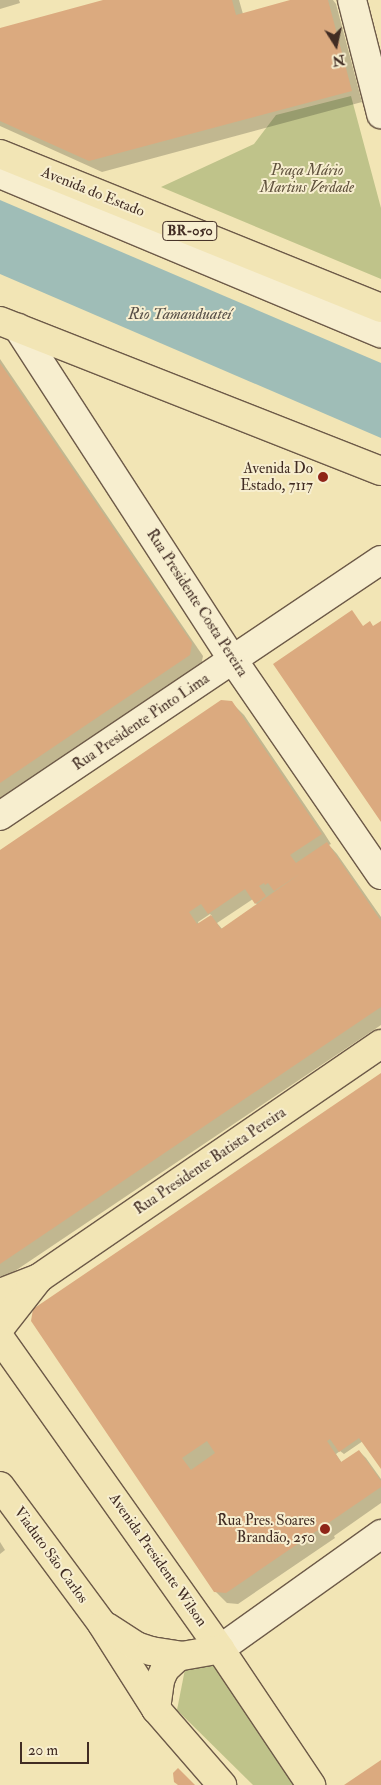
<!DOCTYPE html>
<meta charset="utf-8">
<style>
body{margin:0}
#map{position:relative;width:381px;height:1785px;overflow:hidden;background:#f2e5b5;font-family:"IM FELL Double Pica",serif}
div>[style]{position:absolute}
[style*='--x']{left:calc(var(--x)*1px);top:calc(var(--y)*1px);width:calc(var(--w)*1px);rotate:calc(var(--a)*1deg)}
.green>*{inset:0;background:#bfc38a}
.water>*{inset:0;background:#9fbdb7}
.shadow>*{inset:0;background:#0003}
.building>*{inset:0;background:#dbaa7f}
.roads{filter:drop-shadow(1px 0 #6d5a48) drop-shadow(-1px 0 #6d5a48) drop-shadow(0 1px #6d5a48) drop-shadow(0 -1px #6d5a48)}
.minor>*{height:28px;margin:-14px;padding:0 14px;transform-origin:14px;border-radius:14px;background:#f7eecf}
.major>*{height:28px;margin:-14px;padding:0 14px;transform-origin:14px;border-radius:14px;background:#f2e5b5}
.highway>*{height:28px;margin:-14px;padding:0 14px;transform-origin:14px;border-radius:14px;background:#f2e5b5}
.dots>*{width:14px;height:14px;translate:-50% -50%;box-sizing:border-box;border:2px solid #f7eecf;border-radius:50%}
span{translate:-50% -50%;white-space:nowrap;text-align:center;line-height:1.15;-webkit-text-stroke:4px #f7eecf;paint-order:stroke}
.shield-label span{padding:1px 4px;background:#f7eecf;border:1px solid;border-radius:4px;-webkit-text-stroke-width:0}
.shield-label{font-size:14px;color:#412c23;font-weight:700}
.park-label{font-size:15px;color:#60523d;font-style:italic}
.street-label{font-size:15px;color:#412c23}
.poi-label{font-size:15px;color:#412c23}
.right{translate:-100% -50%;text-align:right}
.water-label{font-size:16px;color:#585048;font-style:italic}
.north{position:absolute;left:311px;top:20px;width:50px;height:50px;-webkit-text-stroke:4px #f7eecf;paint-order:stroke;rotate:170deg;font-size:14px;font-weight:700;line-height:20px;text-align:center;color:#412c23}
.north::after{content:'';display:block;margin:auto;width:18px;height:22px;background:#412c23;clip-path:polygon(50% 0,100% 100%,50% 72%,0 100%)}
.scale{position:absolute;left:20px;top:1742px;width:69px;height:22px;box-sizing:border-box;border:2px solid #412c23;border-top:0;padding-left:6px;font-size:15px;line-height:18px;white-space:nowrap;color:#412c23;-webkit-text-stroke:4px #f7eecf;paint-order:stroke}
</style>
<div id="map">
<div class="green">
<div style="clip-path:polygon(351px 96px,381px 208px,381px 279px,161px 187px,254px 144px,276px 115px)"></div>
<div style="clip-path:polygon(216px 1663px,302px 1785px,253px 1785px,177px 1710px,186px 1664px)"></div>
</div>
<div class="water">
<div style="clip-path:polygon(0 200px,381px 363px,381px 438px,0 274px)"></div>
</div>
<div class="shadow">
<div style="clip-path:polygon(0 0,19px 0,20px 3px,0 9px)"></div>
<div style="clip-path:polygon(108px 0,239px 0,243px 14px,295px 0,333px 0,336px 4px,362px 102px,102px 172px,0 126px,0 30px)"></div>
<div style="clip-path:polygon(0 359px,203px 656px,201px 666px,0 802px)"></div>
<div style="clip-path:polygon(evenodd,232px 703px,244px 715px,324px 833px,331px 844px,329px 845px,337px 854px,381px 917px,381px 1025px,6px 1277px,0 1276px,0 851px,232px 703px,253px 899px,258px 906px,223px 930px,217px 923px,253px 899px,232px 703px,210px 914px,212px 916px,199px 924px,198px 922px,210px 914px)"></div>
<div style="clip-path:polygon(381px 1074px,381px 1467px,363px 1441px,344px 1454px,340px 1451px,336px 1454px,342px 1463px,359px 1451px,366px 1458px,381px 1479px,381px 1503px,334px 1536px,335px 1538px,238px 1604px,227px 1603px,215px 1591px,32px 1321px)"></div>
<div style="clip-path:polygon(0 1542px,5px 1550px,0 1554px)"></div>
</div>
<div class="building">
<div style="clip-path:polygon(103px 0,232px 0,236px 15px,290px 0,328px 0,352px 91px,89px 161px,0 121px,0 28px)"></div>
<div style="clip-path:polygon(0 363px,192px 643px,190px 655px,0 783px)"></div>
<div style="clip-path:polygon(352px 610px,363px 626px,370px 621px,373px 626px,381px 621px,381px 822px,273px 664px)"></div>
<div style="clip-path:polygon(evenodd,221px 700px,232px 701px,322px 834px,290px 855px,296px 863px,327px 842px,381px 921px,381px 1007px,0 1264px,0 850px,221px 700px,301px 873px,221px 929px,211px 915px,197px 924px,189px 912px,201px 904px,208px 914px,245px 889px,255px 904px,266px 896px,259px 886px,264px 883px,265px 885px,268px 883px,274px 891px,301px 873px)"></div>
<div style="clip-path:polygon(evenodd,381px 1073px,381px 1469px,359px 1438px,339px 1452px,330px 1439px,327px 1441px,341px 1462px,359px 1450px,381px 1481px,381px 1487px,226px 1593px,214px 1592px,31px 1321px,33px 1309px,381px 1073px,207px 1441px,215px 1453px,191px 1470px,182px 1458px,207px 1441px)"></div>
<div style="clip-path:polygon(381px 1760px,381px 1785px,344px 1785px)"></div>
<div style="clip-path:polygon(178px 1768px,195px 1785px,178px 1785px,174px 1782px,173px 1773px)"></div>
</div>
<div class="roads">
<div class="minor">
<div style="--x:352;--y:0;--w:118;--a:75.7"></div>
<div style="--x:0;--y:174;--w:413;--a:22.7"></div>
<div style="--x:18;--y:328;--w:396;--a:57.1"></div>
<div style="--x:233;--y:660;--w:261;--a:55.5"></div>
<div style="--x:0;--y:816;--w:459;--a:-33.9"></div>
<div style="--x:220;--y:1649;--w:198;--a:-35.5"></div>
</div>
<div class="major">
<div style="--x:0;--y:1293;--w:42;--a:-21"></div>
<div style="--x:39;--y:1278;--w:414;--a:-34.4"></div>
<div style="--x:0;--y:1328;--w:63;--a:-52"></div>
<div style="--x:0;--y:1338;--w:381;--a:54.7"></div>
<div style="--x:220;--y:1649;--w:164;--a:56.2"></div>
<div style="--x:0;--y:1486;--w:172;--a:53.5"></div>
<div style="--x:102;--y:1624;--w:101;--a:57.6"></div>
<div style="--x:156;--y:1709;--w:101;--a:49"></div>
<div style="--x:107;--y:1627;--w:35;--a:33"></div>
<div style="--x:136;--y:1646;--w:16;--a:18"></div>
<div style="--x:151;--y:1651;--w:31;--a:9"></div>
<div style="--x:182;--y:1656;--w:39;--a:-10"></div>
<div style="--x:156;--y:1709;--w:29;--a:-82"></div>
<div style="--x:160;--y:1680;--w:12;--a:-66"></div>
<div style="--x:165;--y:1669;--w:19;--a:-43"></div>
</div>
<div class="highway">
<div style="--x:0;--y:154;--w:411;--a:22"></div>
<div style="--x:0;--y:321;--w:409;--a:21.5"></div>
</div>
</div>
<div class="dots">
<div style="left:323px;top:477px;background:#8f2418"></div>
<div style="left:325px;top:1529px;background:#8f2418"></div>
</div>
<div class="shield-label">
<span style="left:190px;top:231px">BR-050</span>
</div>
<div class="park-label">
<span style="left:307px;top:179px">Praça Mário<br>Martins Verdade</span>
</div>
<div class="street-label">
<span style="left:93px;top:192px;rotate:22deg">Avenida do Estado</span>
<span style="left:197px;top:603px;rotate:57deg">Rua Presidente Costa Pereira</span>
<span style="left:141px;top:722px;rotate:-34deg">Rua Presidente Pinto Lima</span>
<span style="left:210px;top:1161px;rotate:-34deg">Rua Presidente Batista Pereira</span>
<span style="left:51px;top:1555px;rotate:54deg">Viaduto São Carlos</span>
<span style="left:158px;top:1560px;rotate:55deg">Avenida Presidente Wilson</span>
</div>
<div class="poi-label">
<span class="right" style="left:313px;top:477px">Avenida Do<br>Estado, 7117</span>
<span class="right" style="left:315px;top:1529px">Rua Pres. Soares<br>Brandão, 250</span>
</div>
<div class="water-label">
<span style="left:180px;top:314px">Rio Tamanduateí</span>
</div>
<div class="north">N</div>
<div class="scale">20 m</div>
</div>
